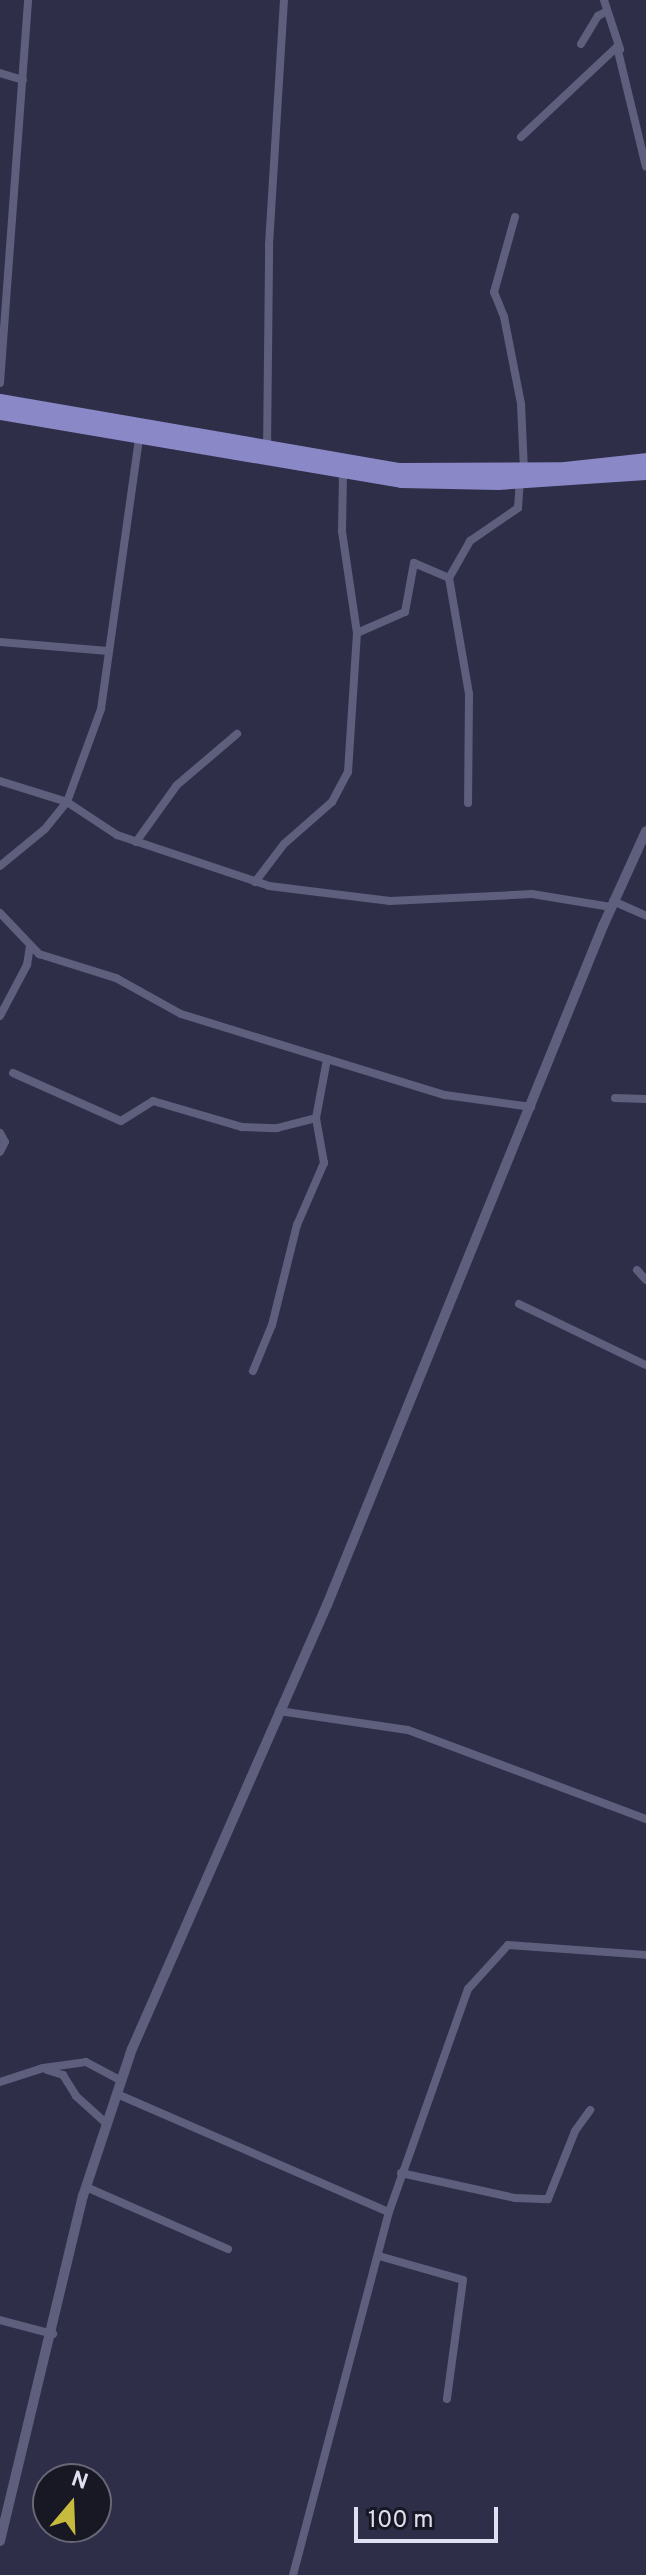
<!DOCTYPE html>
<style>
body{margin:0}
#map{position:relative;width:646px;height:2575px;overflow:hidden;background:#2e2e48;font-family:Overpass,sans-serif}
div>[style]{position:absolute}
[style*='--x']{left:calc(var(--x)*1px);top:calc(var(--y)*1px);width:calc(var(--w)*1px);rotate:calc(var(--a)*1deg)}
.minor>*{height:8px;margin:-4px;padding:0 4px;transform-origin:4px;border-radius:4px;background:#5e5e7d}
.tertiary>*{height:10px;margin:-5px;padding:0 5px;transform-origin:5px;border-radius:5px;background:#5e5e7d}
.primary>*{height:14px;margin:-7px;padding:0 7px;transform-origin:7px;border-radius:7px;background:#8a88c7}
span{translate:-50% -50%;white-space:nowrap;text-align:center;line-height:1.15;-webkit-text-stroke:8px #181724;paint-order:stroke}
.north{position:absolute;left:32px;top:2463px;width:80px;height:80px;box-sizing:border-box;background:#181724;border:2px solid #686776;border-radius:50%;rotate:19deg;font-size:22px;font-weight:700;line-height:32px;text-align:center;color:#dfe0f1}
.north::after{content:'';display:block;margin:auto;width:28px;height:36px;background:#c6bb3c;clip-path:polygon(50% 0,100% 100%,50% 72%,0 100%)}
.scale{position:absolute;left:354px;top:2507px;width:144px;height:36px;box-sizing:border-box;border:4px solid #dfe0f1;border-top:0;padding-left:10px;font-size:24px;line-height:28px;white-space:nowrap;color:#dfe0f1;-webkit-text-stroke:6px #181724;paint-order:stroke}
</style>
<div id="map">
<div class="minor">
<div style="--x:604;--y:0;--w:52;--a:71.9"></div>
<div style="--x:581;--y:44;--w:33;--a:-59"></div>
<div style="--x:598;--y:16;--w:10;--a:-29"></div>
<div style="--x:0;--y:73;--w:24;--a:17"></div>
<div style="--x:521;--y:137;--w:132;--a:-43.2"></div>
<div style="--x:617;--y:47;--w:123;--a:76.4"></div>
<div style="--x:515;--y:217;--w:78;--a:105.6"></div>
<div style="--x:494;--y:292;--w:27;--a:68"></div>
<div style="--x:504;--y:317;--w:89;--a:78.9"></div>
<div style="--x:521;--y:404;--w:66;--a:87.4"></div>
<div style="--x:0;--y:383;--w:384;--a:-85.8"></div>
<div style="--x:267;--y:451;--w:206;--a:-89.4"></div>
<div style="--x:269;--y:245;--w:245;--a:-86.5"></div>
<div style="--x:449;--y:578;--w:118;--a:80.2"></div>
<div style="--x:469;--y:694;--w:109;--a:90.5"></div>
<div style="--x:357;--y:633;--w:52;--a:-23.6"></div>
<div style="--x:405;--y:612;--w:50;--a:-79.6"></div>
<div style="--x:414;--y:563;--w:38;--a:23"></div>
<div style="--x:449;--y:578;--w:43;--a:-60.4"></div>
<div style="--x:470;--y:541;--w:58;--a:-34.5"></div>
<div style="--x:518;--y:508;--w:26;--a:-86"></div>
<div style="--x:0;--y:642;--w:109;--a:4.7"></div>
<div style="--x:0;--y:781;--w:70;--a:17.4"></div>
<div style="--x:67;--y:802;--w:60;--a:33.4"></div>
<div style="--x:117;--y:835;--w:160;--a:18.5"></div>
<div style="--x:269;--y:886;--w:122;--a:7.1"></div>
<div style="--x:390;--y:901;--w:142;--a:-2.8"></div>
<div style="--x:532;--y:894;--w:80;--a:9.3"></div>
<div style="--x:136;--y:842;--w:70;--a:-54.3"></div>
<div style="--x:177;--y:785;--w:79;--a:-40.4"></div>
<div style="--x:0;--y:866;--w:58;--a:-39.4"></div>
<div style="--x:45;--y:829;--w:35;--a:-51"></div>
<div style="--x:67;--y:802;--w:99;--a:-69.9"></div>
<div style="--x:101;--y:709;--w:274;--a:-82"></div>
<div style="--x:255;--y:882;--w:48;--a:-52.7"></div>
<div style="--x:284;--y:844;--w:64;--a:-41.2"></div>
<div style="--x:332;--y:802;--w:34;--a:-62"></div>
<div style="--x:348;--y:772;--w:139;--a:-86.3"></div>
<div style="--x:357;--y:633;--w:103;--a:-98.4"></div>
<div style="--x:342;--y:531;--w:58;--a:-89"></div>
<div style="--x:613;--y:901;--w:36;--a:24"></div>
<div style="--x:0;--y:913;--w:57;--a:46.4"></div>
<div style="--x:39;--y:954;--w:81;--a:17.3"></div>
<div style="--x:116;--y:978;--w:74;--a:29"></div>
<div style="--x:181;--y:1014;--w:276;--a:17.1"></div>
<div style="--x:445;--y:1095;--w:87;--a:7.9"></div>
<div style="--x:0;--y:1016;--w:58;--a:-62.1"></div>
<div style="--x:27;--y:965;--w:18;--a:-81"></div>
<div style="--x:13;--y:1073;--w:118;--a:24"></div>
<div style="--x:121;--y:1121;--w:38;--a:-32"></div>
<div style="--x:153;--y:1101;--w:93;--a:16.3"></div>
<div style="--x:242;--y:1127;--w:35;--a:2"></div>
<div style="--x:277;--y:1128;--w:40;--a:-14.4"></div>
<div style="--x:316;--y:1118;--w:60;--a:-79.4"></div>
<div style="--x:615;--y:1098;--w:31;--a:2"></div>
<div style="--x:0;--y:1133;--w:10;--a:61"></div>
<div style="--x:5;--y:1142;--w:11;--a:117"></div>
<div style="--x:637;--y:1270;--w:13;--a:48"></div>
<div style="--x:519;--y:1304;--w:141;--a:25.7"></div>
<div style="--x:253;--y:1371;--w:50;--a:-67.6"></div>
<div style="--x:272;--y:1325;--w:103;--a:-76"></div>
<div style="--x:297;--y:1225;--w:68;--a:-66.5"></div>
<div style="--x:324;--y:1163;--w:46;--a:-100.1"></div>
<div style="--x:279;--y:1711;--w:130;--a:8.4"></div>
<div style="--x:408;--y:1730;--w:254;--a:20.5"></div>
<div style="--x:47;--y:2070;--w:17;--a:17"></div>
<div style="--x:63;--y:2075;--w:25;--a:58"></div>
<div style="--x:76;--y:2096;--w:42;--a:42.1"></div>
<div style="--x:0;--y:2082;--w:45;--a:-18"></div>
<div style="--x:43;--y:2068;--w:43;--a:-7.9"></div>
<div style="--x:86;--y:2062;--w:40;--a:28"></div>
<div style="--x:117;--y:2094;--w:296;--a:23.5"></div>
<div style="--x:401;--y:2173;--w:117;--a:12.4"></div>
<div style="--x:515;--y:2198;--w:33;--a:2"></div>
<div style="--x:548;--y:2199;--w:73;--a:-68.3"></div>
<div style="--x:575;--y:2131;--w:26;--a:-54"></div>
<div style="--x:86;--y:2187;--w:155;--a:23.6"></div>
<div style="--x:379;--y:2256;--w:87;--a:15.9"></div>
<div style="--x:463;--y:2280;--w:120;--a:97.7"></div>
<div style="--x:0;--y:2320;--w:55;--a:14.8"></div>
<div style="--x:293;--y:2575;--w:375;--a:-75.2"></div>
<div style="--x:389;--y:2212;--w:237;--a:-70.5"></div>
<div style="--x:468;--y:1989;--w:59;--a:-47.7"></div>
<div style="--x:508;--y:1945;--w:138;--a:4.1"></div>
</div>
<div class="tertiary">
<div style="--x:0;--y:2541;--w:355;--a:-76.5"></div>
<div style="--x:83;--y:2196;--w:155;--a:-71.6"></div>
<div style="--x:132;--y:2049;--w:485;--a:-66.3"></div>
<div style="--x:327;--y:1605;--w:733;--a:-67.88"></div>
<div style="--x:603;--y:926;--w:104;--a:-65.6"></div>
</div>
<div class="primary">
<div style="--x:0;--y:401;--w:407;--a:9.8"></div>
<div style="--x:401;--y:470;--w:164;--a:-0.3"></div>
<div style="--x:565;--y:469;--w:81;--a:-6.3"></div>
<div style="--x:0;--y:413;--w:407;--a:9.6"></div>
<div style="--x:401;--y:481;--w:97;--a:1.2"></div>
<div style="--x:498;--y:483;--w:148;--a:-3.9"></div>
</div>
<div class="north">N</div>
<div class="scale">100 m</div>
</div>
